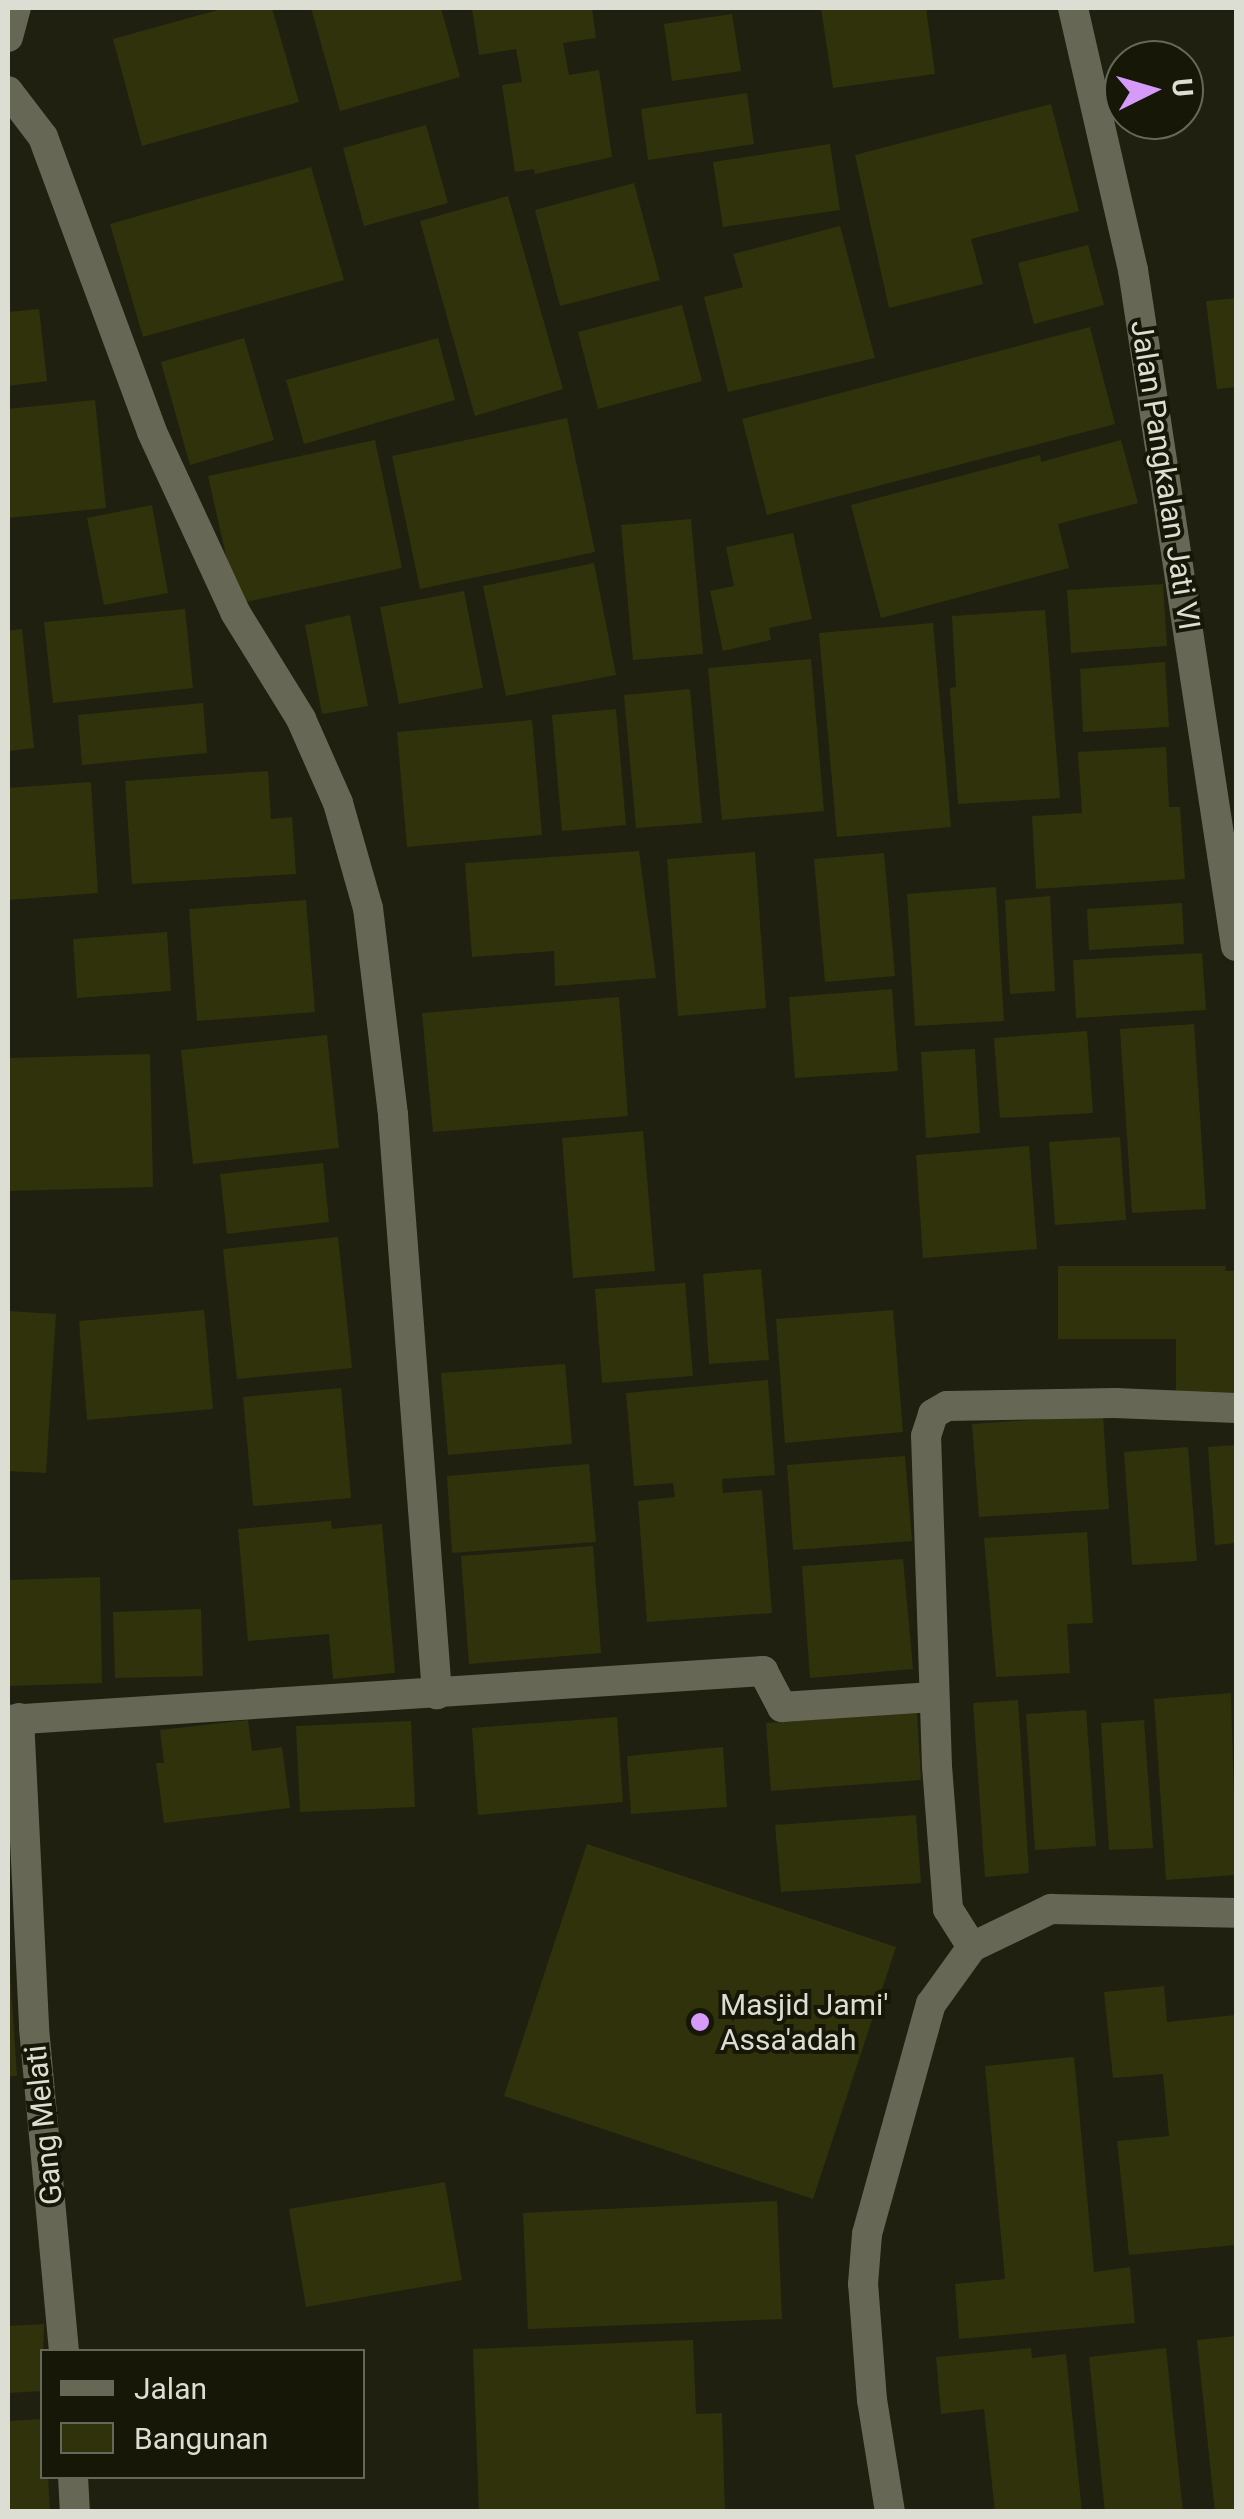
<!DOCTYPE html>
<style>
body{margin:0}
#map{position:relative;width:1244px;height:2519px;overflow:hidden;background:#1f2010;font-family:Roboto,sans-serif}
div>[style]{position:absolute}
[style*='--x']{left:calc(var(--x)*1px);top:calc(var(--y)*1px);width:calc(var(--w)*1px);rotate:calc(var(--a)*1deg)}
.building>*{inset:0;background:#30320c}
.street>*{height:30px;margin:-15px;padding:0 15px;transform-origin:15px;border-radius:15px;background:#666755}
.dots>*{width:28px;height:28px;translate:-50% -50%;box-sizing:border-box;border:5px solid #161707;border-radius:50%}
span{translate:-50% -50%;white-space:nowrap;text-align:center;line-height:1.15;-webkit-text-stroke:8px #161707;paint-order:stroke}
.street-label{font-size:30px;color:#dcded3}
.poi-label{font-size:30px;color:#dcded3}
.left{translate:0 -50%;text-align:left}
.frame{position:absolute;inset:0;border:10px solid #dcded3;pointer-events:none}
.legend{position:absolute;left:40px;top:2349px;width:325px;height:130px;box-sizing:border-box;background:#161707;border:2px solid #656759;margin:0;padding:12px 18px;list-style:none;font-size:30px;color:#dcded3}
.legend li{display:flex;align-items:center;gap:20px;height:50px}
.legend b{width:50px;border:2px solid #656759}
.north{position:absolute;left:1104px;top:40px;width:100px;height:100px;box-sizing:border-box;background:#161707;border:2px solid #656759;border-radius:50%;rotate:85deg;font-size:28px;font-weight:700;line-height:40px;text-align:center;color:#dcded3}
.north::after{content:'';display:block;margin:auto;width:35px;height:45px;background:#d69bfa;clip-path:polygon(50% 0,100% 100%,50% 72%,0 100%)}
</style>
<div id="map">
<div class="building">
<div style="clip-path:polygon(225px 8px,272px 8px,299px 102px,142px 146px,113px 39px)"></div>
<div style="clip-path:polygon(311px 8px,441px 8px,460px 77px,340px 111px)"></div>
<div style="clip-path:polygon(472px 8px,592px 8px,596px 38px,563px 43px,569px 75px,599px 70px,612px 157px,535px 174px,534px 169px,515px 172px,502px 85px,522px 82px,516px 49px,479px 55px)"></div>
<div style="clip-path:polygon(821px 8px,926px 8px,935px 74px,833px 88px)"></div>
<div style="clip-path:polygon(732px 14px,741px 71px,672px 81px,664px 24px)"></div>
<div style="clip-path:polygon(747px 93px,754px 144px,648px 160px,641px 109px)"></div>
<div style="clip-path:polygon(1051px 104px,1079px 211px,971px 239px,983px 284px,889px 308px,855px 155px)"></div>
<div style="clip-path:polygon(426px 125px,448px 203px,364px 226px,343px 148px)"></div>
<div style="clip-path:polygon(830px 144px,840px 210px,723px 227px,713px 162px)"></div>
<div style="clip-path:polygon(311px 167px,344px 280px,143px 337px,110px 224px)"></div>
<div style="clip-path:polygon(634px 183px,660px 280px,560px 306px,535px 210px)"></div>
<div style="clip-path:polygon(508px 196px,563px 389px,475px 416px,420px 221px)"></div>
<div style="clip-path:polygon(840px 226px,875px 358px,728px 392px,704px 297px,743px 287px,733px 254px)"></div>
<div style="clip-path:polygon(1088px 245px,1104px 305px,1034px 324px,1018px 263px)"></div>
<div style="clip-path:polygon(1236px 298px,1236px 387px,1217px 389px,1206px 301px)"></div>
<div style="clip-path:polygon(682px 305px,702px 381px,598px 409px,578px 332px)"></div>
<div style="clip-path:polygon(39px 309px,47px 381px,8px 386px,8px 312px)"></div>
<div style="clip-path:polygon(1090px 327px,1115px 424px,767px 515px,742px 419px)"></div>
<div style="clip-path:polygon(244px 338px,274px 440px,190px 465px,161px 362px)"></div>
<div style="clip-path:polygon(438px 338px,455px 400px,304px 444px,286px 380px)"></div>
<div style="clip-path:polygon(95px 400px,106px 508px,8px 518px,8px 409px)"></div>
<div style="clip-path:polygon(567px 418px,595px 552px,420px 589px,392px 456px)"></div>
<div style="clip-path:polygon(375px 440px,402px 568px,237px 604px,208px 476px)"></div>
<div style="clip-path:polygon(1121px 440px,1138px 503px,1058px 524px,1069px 568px,881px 618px,851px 505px,1040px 455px,1041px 462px)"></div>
<div style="clip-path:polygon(152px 505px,168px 593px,104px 605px,87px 518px)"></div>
<div style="clip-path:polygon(691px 519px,703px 654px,633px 660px,621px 525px)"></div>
<div style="clip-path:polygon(793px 533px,812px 619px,769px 628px,771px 640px,723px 651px,710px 591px,734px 586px,726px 547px)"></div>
<div style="clip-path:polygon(594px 563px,616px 675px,506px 696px,483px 586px)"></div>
<div style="clip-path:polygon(1163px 584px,1167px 646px,1071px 653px,1067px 590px)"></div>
<div style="clip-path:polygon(464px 591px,483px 688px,399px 704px,380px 607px)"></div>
<div style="clip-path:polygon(185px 609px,193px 688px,53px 703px,44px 622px)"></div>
<div style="clip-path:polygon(1045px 610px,1060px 798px,958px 804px,950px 688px,956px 687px,952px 616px)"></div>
<div style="clip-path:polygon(350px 615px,368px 706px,322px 714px,305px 625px)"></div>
<div style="clip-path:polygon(933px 623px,951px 827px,837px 837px,819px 633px)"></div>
<div style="clip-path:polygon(22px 629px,34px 748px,8px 751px,8px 631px)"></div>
<div style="clip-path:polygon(811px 659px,824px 811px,722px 820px,708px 668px)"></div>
<div style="clip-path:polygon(1165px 662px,1169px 727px,1083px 732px,1080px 669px)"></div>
<div style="clip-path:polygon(690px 689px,702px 823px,636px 828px,624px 695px)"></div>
<div style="clip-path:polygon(203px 703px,207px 753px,82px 765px,78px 715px)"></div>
<div style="clip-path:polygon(616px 709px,626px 825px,562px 831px,552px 715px)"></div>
<div style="clip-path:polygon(532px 720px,542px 835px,407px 847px,397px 732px)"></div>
<div style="clip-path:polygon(1166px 747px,1169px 807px,1180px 807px,1185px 879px,1036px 889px,1032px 816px,1082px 813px,1078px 752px)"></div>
<div style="clip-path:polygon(268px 771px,271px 819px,292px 817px,296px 874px,132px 884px,125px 781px)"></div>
<div style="clip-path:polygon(91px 782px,98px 893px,8px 900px,8px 788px)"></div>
<div style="clip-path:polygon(639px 851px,656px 978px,555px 986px,554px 951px,472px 957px,465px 863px)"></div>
<div style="clip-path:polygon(755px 852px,766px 1008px,678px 1016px,667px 859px)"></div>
<div style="clip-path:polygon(884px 853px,895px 976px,825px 982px,814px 859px)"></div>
<div style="clip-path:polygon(996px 887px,1004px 1021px,915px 1026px,907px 894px)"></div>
<div style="clip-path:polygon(1050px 896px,1055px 991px,1010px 994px,1005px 900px)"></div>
<div style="clip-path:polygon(306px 900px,315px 1012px,197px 1021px,189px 909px)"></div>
<div style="clip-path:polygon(1182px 903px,1184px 944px,1089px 950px,1087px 909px)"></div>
<div style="clip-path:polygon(167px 932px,171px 991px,77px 998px,73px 939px)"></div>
<div style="clip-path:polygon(1202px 953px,1206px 1010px,1076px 1018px,1073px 960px)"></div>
<div style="clip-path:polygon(892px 989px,898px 1071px,795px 1078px,789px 997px)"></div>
<div style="clip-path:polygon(619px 997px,628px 1116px,433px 1132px,422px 1013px)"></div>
<div style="clip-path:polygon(1194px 1024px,1206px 1209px,1132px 1213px,1120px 1029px)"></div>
<div style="clip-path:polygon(1087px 1031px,1093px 1113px,1000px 1118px,994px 1038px)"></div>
<div style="clip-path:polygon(327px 1035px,339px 1148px,193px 1164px,181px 1050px)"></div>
<div style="clip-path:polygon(975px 1049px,980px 1133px,926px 1138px,921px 1052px)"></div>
<div style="clip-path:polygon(150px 1054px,153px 1187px,8px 1191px,8px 1058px)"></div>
<div style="clip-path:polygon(643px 1131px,655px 1271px,573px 1278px,562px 1138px)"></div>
<div style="clip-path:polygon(1120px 1137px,1126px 1220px,1055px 1225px,1049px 1142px)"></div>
<div style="clip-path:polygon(1029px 1146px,1037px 1249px,923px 1258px,916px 1155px)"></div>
<div style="clip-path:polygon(323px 1163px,329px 1222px,227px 1234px,220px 1174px)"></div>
<div style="clip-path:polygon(338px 1237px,352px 1368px,237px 1379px,223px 1249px)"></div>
<div style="clip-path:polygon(1058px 1266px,1226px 1266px,1225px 1271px,1236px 1271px,1236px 1401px,1176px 1402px,1176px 1339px,1058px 1339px)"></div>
<div style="clip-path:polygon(761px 1269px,769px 1360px,709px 1364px,703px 1274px)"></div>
<div style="clip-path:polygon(685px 1283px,693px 1376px,602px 1383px,595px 1289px)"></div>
<div style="clip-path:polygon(204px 1310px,213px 1409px,87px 1420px,79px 1321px)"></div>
<div style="clip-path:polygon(893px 1310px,903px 1432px,785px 1443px,776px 1319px)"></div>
<div style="clip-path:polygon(8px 1311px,56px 1314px,46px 1473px,8px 1471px)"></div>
<div style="clip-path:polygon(565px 1364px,572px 1444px,448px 1455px,441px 1373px)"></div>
<div style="clip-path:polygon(768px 1380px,775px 1475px,722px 1479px,723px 1493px,762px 1490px,772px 1613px,647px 1622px,638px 1501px,675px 1497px,673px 1483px,634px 1486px,626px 1393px)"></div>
<div style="clip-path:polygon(341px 1388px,351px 1498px,253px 1506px,243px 1397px)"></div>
<div style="clip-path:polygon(1103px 1415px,1109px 1509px,979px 1517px,972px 1424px)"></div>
<div style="clip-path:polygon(1236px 1445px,1236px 1543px,1215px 1545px,1208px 1447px)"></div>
<div style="clip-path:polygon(1188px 1447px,1197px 1561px,1132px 1565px,1124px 1452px)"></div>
<div style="clip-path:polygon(905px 1456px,912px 1541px,793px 1550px,787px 1465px)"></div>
<div style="clip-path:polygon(589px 1464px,596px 1542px,452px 1553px,447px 1476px)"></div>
<div style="clip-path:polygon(331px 1521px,332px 1529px,382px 1524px,395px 1673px,333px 1679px,329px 1634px,248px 1641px,238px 1529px)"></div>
<div style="clip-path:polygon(1087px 1532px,1093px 1623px,1067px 1624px,1070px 1673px,996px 1677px,984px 1538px)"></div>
<div style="clip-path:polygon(593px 1546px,601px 1653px,469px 1664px,461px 1556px)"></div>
<div style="clip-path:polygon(903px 1559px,913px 1669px,810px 1678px,802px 1566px)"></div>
<div style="clip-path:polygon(100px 1577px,102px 1683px,8px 1686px,8px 1580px)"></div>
<div style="clip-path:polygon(201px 1609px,203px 1676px,115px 1678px,113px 1612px)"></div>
<div style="clip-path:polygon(1231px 1693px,1236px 1875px,1166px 1880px,1154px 1699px)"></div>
<div style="clip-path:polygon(1018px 1700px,1029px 1873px,985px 1877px,973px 1703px)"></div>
<div style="clip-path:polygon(1086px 1710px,1096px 1846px,1035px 1850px,1026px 1714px)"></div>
<div style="clip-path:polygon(917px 1713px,921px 1780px,771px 1791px,766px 1723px)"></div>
<div style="clip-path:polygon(617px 1717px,623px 1802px,478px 1815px,472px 1728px)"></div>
<div style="clip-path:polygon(248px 1720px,252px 1751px,282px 1747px,290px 1808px,164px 1823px,156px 1763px,164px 1763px,160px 1730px)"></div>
<div style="clip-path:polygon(1144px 1720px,1153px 1848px,1109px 1850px,1101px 1723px)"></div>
<div style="clip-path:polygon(411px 1721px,415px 1807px,300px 1812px,296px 1726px)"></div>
<div style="clip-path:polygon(723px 1747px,727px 1807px,631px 1814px,627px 1756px)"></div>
<div style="clip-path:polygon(916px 1815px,921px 1883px,781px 1892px,775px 1825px)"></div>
<div style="clip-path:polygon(587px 1844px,896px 1947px,813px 2199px,504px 2096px)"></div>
<div style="clip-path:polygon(8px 1942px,17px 2076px,8px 2076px)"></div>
<div style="clip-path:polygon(1164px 1986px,1167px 2022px,1236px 2015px,1236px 2245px,1129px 2255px,1117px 2141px,1169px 2136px,1163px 2074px,1113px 2078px,1104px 1992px)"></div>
<div style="clip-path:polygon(1074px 2057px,1094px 2272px,1130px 2267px,1135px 2323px,959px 2339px,955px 2284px,1005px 2279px,985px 2066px)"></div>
<div style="clip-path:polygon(445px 2182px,462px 2280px,306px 2307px,289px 2209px)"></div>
<div style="clip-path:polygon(777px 2201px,782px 2319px,528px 2329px,523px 2213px)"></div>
<div style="clip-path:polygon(44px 2324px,42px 2391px,8px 2393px,8px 2326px)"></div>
<div style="clip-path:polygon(1236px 2336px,1236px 2512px,1215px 2512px,1197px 2340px)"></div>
<div style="clip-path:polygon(693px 2340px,696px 2414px,722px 2413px,725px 2512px,479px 2512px,473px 2349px)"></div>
<div style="clip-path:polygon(1031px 2348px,1032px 2358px,1066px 2354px,1082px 2512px,995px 2512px,984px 2409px,941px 2414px,936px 2357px)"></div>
<div style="clip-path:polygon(1166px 2348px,1183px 2512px,1105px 2512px,1089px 2357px)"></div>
<div style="clip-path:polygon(42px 2419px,42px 2476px,48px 2476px,50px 2512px,8px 2512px,8px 2421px)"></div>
</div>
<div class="street">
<div style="--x:1073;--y:8;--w:269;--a:77.1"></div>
<div style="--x:1133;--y:270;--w:684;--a:81.34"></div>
<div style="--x:8;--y:37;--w:30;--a:-75"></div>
<div style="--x:8;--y:91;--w:58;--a:52.7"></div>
<div style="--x:43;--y:137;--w:314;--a:69.7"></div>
<div style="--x:152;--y:432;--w:198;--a:65.2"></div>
<div style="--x:235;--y:612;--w:126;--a:58.3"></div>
<div style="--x:301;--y:719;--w:92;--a:66.2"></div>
<div style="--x:338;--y:803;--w:109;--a:74.1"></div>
<div style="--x:368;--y:908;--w:209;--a:83.1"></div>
<div style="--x:393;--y:1115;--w:581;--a:85.65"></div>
<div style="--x:19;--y:1718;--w:310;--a:87.2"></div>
<div style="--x:34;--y:2028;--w:325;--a:84.7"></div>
<div style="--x:8;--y:1720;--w:757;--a:-3.71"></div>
<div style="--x:763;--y:1671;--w:41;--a:62.2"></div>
<div style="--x:782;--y:1707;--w:151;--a:-3.8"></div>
<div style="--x:972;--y:1947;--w:45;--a:-122.3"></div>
<div style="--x:948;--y:1909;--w:143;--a:-94.4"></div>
<div style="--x:937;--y:1766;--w:330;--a:-91.9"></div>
<div style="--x:926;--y:1436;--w:23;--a:-72"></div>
<div style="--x:933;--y:1414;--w:16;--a:-30"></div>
<div style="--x:947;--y:1406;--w:168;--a:-1"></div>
<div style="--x:1115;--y:1403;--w:121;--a:2.4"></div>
<div style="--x:73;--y:2476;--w:36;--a:87"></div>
<div style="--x:890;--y:2512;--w:113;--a:-99.1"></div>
<div style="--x:872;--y:2400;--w:116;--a:-94.4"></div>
<div style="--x:863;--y:2284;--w:50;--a:-85.4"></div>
<div style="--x:867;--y:2234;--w:239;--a:-74.5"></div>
<div style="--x:931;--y:2004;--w:70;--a:-54.3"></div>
<div style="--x:972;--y:1947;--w:88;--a:-25.7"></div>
<div style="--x:1051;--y:1909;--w:185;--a:1.2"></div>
</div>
<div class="dots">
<div style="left:700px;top:2022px;background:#d69bfa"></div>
</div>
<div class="street-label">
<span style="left:1165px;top:475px;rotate:81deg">Jalan Pangkalan Jati VI</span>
<span style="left:44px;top:2125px;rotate:-96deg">Gang Melati</span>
</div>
<div class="poi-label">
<span class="left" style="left:720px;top:2022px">Masjid Jami'<br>Assa'adah</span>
</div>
<div class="frame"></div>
<ul class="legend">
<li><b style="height:12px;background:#666755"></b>Jalan</li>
<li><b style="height:28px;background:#30320c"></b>Bangunan</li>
</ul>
<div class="north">U</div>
</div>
